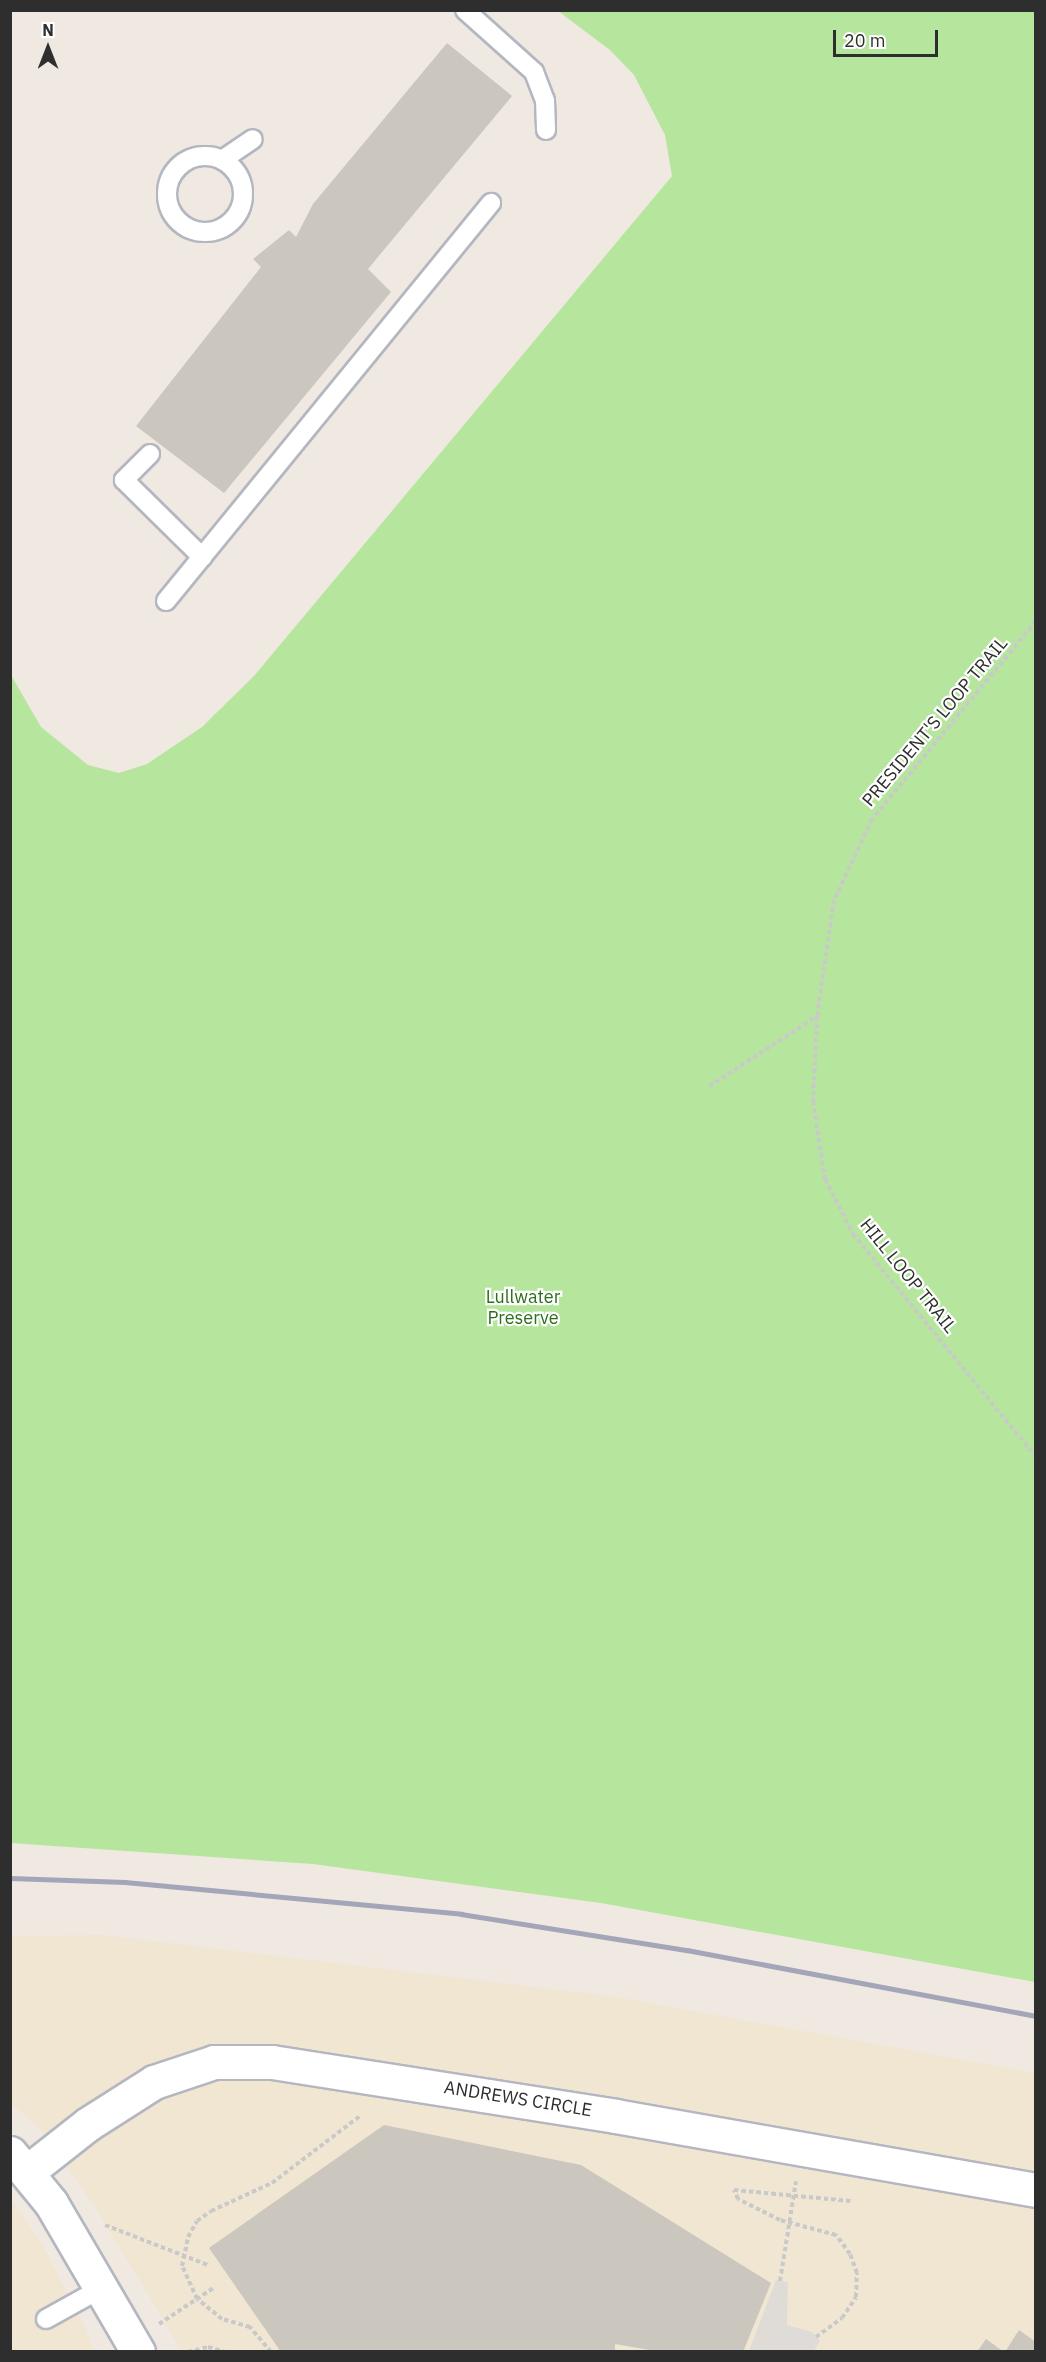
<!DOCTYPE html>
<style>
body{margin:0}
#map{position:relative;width:1046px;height:2362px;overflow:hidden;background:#efe9e1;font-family:"IBM Plex Sans",sans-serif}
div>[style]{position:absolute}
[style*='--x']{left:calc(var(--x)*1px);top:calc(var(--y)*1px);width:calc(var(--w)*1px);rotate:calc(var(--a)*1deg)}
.education>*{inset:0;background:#f0e6d1}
.green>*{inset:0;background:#b6e59e}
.plaza>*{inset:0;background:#dfdcd8}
.building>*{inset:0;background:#cbc7bf}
.path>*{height:4px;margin-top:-2px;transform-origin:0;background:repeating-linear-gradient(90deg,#c9c9c9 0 4.5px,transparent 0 7.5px)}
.roads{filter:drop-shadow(2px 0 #b4b7c1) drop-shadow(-2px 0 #b4b7c1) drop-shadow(0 2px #b4b7c1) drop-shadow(0 -2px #b4b7c1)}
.lane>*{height:18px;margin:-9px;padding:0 9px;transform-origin:9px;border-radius:9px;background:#fff}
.lane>.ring{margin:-9px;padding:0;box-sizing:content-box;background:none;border:18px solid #fff;border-radius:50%}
.street>*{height:33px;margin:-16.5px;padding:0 16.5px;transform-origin:16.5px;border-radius:16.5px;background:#fff}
.rail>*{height:4.5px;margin:-2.25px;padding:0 2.25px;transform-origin:2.25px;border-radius:2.25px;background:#a3a6b8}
span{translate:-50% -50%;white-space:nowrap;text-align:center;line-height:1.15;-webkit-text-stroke:4.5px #fff;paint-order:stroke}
.street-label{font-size:18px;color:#2e2e2e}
.park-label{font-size:18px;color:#2c6e1b}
.frame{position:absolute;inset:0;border:12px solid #2e2e2e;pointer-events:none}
.north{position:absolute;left:18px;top:18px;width:60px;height:60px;-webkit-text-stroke:4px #fff;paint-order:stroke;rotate:0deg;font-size:16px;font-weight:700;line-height:24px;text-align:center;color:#2e2e2e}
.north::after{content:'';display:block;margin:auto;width:21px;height:27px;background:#2e2e2e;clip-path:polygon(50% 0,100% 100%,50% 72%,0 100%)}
.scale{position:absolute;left:833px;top:30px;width:105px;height:27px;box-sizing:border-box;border:3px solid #2e2e2e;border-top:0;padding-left:8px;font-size:18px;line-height:21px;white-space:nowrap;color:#2e2e2e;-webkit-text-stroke:4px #fff;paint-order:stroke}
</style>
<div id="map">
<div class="education">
<div style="clip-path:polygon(102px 1935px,610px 1996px,1035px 2073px,1035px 2351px,182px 2351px,96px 2208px,42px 2131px,11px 2103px,11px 1936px)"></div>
<div style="clip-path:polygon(10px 2199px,43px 2246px,84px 2325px,94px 2351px,11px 2351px)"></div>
</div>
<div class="green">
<div style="clip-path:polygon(558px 11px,1035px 11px,1035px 1982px,601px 1903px,313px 1864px,11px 1843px,11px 675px,41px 727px,88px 765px,119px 773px,147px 764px,202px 727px,254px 676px,672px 176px,665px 135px,634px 75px,610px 50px)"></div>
</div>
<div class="plaza">
<div style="clip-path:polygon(776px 2280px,788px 2282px,787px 2325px,812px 2332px,820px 2341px,814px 2351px,749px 2351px)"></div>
</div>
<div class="building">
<div style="clip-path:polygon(447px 43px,512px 96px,368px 269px,391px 292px,224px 493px,136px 426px,261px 267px,253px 259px,289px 230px,296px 237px,313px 204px)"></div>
<div style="clip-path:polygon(384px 2125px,581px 2165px,771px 2283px,743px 2352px,661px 2352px,615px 2344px,615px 2352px,281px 2352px,209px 2248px)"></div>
<div style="clip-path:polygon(1019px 2330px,1036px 2342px,1036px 2352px,1005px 2352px)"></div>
<div style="clip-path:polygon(986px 2339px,1004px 2352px,977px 2352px)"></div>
</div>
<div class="path">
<div style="--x:1036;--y:621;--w:257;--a:129.6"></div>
<div style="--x:872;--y:819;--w:89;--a:115.1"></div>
<div style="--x:834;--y:900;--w:117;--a:98.3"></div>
<div style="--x:817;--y:1016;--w:85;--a:92.7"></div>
<div style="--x:813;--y:1101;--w:79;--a:81.3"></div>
<div style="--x:825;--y:1179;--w:62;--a:63"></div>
<div style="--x:853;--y:1234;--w:288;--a:50.6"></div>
<div style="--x:709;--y:1086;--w:127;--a:-32.8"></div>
<div style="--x:105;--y:2225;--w:110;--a:21.2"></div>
<div style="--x:780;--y:2281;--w:101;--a:-80.9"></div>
<div style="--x:159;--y:2324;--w:67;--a:-33.5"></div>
<div style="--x:816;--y:2337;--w:32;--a:-36"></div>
<div style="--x:842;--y:2318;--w:25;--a:-56"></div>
<div style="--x:856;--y:2297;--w:24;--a:-88"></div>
<div style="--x:857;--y:2273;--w:20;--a:-110"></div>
<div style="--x:850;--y:2254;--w:24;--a:-126"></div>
<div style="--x:836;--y:2235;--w:58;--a:-165"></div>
<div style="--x:780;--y:2220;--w:47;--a:-153.4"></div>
<div style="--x:738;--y:2199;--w:10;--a:-114"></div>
<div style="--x:734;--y:2190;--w:117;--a:5.4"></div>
<div style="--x:188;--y:2352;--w:21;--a:-14"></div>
<div style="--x:208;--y:2347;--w:18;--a:16"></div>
<div style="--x:271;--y:2352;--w:33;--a:-130"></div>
<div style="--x:250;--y:2327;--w:29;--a:-164"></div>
<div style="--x:222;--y:2319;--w:32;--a:-141"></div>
<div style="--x:197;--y:2299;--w:36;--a:-114"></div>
<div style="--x:182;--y:2266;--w:30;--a:-78"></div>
<div style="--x:188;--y:2237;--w:18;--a:-61"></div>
<div style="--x:197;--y:2221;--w:17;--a:-36"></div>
<div style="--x:211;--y:2211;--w:67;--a:-24.7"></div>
<div style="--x:272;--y:2183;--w:111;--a:-37.3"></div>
</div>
<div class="roads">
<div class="lane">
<div style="--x:465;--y:10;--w:93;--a:41.9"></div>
<div style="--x:534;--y:72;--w:30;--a:69"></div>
<div style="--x:545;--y:100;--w:30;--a:88"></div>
<div class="ring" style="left:167px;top:156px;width:58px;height:58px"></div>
<div style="--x:222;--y:160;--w:37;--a:-34"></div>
<div style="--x:150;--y:454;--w:37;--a:135"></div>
<div style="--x:124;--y:480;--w:110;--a:44.6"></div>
<div style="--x:166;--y:601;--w:514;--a:-50.77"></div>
<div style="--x:46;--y:2319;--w:64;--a:-29"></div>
</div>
<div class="street">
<div style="--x:10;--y:2153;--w:65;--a:50.6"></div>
<div style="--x:51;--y:2203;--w:173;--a:59.7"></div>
<div style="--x:27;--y:2172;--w:78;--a:-38.2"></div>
<div style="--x:88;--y:2124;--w:78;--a:-32.5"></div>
<div style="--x:154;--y:2082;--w:63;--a:-18.4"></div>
<div style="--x:214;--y:2062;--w:58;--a:0"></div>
<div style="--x:272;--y:2062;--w:348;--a:8.9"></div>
<div style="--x:616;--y:2116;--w:426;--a:10"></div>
</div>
</div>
<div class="rail">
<div style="--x:10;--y:1878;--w:115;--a:2"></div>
<div style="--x:125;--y:1882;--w:338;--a:5.4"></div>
<div style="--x:461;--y:1914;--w:229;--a:9.1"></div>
<div style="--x:687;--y:1950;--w:355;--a:10.7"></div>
</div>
<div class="street-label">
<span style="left:935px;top:722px;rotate:-50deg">PRESIDENT'S LOOP TRAIL</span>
<span style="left:908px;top:1276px;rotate:51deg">HILL LOOP TRAIL</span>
<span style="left:518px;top:2099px;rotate:9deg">ANDREWS CIRCLE</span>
</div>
<div class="park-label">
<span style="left:523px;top:1308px">Lullwater<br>Preserve</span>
</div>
<div class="frame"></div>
<div class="north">N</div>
<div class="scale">20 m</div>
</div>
